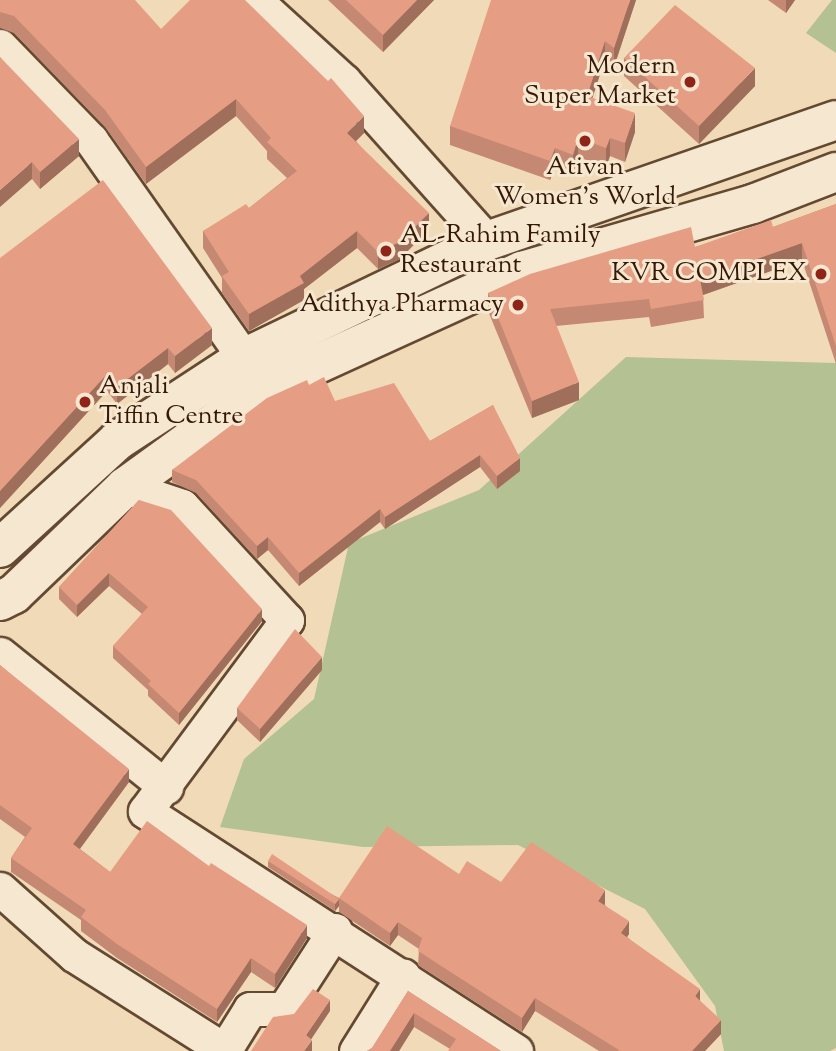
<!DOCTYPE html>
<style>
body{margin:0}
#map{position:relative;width:836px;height:1051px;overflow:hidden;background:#f1dab7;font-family:"Sorts Mill Goudy",serif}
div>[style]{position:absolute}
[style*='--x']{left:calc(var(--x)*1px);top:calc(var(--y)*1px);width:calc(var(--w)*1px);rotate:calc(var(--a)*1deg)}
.green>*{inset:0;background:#b3c193}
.roads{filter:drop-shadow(2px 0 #644932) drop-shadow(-2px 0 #644932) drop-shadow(0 2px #644932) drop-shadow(0 -2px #644932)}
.street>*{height:33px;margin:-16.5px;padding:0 16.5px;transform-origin:16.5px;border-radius:16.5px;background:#f6e7d0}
.secondary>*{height:38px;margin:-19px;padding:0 19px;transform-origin:19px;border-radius:19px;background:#f6e7d0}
.wall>*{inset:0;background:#c58872}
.shaded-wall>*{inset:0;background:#a06f5c}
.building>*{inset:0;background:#e59e84}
.dots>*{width:19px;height:19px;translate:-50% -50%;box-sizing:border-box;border:4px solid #f6e7d0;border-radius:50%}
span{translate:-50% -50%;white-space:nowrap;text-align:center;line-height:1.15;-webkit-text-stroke:6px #f6e7d0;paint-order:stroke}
.poi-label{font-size:26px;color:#351906}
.right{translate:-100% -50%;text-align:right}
.left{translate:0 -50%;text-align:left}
</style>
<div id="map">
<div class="green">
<div style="clip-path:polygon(832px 0,836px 0,836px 53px,806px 33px)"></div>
<div style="clip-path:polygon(626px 357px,836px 363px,836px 1048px,830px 1051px,724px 1051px,715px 1006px,645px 909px,518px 845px,363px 847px,220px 827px,244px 759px,314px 699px,349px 543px,479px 490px)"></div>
</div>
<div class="roads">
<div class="street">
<div style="--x:255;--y:0;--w:120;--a:42.3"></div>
<div style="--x:344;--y:81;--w:215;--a:48.2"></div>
<div style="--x:0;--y:46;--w:131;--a:45.9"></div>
<div style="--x:91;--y:140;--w:266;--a:54.9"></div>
<div style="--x:125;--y:487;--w:60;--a:18.4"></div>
<div style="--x:182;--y:506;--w:155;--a:47.4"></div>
<div style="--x:287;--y:620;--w:238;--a:126.6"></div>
<div style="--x:145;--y:811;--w:442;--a:32.9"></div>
<div style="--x:0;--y:654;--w:213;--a:38.7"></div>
<div style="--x:0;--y:889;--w:99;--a:41.7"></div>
<div style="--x:74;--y:955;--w:180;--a:32.3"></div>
<div style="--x:224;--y:1051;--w:49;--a:-58.2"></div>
<div style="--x:250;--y:1009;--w:34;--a:0"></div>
<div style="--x:284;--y:1009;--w:94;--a:-57.2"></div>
<div style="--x:356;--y:1051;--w:89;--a:-57.9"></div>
</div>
<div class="secondary">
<div style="--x:0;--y:548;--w:159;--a:-42.4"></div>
<div style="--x:117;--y:441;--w:152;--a:-33.2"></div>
<div style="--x:244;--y:358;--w:270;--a:-25.7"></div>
<div style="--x:487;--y:241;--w:369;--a:-19.1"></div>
<div style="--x:0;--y:601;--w:16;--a:-27"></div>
<div style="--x:14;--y:594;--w:154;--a:-43.9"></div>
<div style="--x:125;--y:487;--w:162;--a:-35.9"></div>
<div style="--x:256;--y:392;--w:292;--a:-24.5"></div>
<div style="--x:522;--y:271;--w:241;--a:-16.2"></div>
<div style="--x:753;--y:204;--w:89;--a:-21.1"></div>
</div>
</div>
<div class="wall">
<div style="clip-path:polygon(0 0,161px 29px,364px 133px,356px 141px,429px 229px,400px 259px,378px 269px,357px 248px,304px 289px,304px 300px,249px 331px,222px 293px,222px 278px,203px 248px,203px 231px,249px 208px,287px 178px,267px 159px,267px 151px,236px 116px,146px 184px,105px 127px,14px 33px,0 28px)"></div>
<div style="clip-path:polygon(328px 0,434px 0,383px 52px)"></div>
<div style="clip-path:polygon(636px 0,614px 67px,605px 59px,592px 98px,635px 132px,625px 162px,610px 156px,606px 167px,578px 157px,573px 173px,555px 167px,550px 180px,450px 145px,450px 126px)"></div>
<div style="clip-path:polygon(768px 0,795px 0,786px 13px)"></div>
<div style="clip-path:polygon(0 57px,79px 156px,40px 189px,32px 179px)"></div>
<div style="clip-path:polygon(624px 58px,755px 86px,699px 144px,624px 76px)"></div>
<div style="clip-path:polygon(836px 204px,836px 364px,802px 260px,703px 295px,704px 318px,651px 327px,649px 317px,556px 326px,579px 400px,532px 418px,488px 311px,488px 293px,695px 247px,773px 227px)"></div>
<div style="clip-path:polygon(0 258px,212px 345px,175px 373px,168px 364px,117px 404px,107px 391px,0 508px)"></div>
<div style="clip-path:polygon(309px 385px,335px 401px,430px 441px,493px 405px,520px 471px,497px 489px,480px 467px,385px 529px,380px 522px,299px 586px,268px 550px,257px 559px,196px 493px,172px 482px,172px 470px)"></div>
<div style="clip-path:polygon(139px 500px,262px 621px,179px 725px,148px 696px,148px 690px,113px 658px,113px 646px,142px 614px,109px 586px,77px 617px,59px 599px,59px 587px)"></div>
<div style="clip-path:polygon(0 665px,129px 782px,80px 849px,110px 872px,307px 938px,275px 988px,251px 972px,217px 1022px,117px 958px,81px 931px,81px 920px,11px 872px,11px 858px,25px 837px,0 819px)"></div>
<div style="clip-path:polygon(322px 670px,260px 742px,237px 720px,237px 708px)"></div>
<div style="clip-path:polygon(268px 861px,339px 898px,459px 874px,605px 904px,605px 905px,629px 934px,627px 937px,700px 1001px,721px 1034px,705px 1051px,599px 1051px,535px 1011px,522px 1032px,418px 965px,419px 949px,398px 935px,390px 946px,339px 912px,339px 906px,335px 911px,268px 867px)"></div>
<div style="clip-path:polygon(408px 991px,501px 1051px,450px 1049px,414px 1027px,399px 1051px,367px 1051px,372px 1048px)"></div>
</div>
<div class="shaded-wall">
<div style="clip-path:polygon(417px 0,434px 0,383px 52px,383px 35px)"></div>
<div style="clip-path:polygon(630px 0,636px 0,614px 67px,614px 48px)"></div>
<div style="clip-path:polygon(786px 0,795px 0,786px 13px)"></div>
<div style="clip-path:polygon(605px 41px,605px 59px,587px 115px,587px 96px)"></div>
<div style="clip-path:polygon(755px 68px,755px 86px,699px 144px,699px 126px)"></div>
<div style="clip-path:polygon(236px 99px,236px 116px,146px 184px,146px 167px)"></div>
<div style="clip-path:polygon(635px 113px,635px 132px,625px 162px,625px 143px)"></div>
<div style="clip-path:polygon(364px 116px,364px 133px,347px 150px,347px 133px)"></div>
<div style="clip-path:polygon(578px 138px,578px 157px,573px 173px,573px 155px)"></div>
<div style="clip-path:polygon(610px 138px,610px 156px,606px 167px,606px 148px)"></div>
<div style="clip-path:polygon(79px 139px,79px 156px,40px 189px,40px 172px)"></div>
<div style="clip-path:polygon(555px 148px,555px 167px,550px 180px,550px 161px)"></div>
<div style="clip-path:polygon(32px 162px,32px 179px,0 207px,0 190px)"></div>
<div style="clip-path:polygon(429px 213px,429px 229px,400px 259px,378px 269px,378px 252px)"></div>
<div style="clip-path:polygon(357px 231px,357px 248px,304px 289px,304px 300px,249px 331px,249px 314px)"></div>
<div style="clip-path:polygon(802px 243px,802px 260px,700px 296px,700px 279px)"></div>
<div style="clip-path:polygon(212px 328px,212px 345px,175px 373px,175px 356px)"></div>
<div style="clip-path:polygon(168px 348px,168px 364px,117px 404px,117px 387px)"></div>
<div style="clip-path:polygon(107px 374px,107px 391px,0 508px,0 491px)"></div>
<div style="clip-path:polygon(579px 382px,579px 400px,532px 418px,532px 401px)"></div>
<div style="clip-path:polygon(480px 455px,480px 467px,385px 529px,385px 517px)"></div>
<div style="clip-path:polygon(520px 458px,520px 471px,497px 489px,497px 476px)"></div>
<div style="clip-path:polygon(380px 509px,380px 522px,299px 586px,299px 573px)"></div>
<div style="clip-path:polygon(268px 537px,268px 550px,257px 559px,257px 546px)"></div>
<div style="clip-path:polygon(109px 573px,109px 586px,77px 617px,77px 605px)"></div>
<div style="clip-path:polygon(262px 609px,262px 621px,179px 725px,179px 713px)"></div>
<div style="clip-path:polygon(322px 657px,322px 670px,260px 742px,260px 729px)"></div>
<div style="clip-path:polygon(129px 769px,129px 782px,73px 858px,73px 844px)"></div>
<div style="clip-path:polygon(605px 890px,605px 904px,598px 914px,598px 901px)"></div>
<div style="clip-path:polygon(339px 900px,339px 906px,335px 911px,335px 904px)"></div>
<div style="clip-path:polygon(629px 921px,629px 934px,621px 946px,621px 933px)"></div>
<div style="clip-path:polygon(398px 922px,398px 935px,390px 946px,390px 933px)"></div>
<div style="clip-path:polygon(307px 925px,307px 938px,275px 988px,275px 974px)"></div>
<div style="clip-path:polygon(251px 958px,251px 972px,217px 1022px,217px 1009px)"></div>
<div style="clip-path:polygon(700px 989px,700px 1002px,695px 996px)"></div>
<div style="clip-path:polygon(535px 998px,535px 1011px,522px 1032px,522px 1018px)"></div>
<div style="clip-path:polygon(330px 1000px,330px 1011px,306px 1047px,306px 1035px)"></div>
<div style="clip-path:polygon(414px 1013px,414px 1027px,399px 1051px,390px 1051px)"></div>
<div style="clip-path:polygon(721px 1020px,721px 1034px,705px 1051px,692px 1051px)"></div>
<div style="clip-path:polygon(312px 1040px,312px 1051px,304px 1051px)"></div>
</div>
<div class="building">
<div style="clip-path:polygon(0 0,135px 0,161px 29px,190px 0,245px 0,328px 81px,331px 78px,364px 116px,347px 133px,429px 213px,400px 242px,378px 252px,357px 231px,300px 276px,304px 283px,249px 314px,222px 276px,229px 272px,203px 231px,246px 204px,249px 208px,297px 171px,267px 142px,271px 138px,236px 99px,146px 167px,105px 110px,14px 16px,0 12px)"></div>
<div style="clip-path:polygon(346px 0,417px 0,383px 35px)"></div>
<div style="clip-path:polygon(491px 0,630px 0,614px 48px,605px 41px,587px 96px,635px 113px,625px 143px,610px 138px,606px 148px,578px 138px,573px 155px,555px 148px,550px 161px,450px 126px)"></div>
<div style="clip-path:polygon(675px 5px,755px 68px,699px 126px,624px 58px)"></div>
<div style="clip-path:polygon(0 57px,79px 139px,40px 172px,32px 162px,0 190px)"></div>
<div style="clip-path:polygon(103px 180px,212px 328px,175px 356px,168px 348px,117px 387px,107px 374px,0 491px,0 258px)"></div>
<div style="clip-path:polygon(836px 204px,836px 346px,802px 243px,700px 279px,704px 300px,651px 309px,649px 299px,550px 309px,579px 382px,532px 401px,488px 293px,530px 274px,691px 227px,695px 247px,771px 220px,773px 227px)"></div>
<div style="clip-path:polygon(324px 377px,335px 401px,394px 383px,430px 441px,493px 405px,520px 458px,497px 476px,480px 455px,385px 517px,380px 509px,299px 573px,268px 537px,257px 546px,196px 480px,172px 470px,267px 398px,307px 380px,309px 385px)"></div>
<div style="clip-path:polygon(139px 500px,171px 510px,262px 609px,179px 713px,148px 684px,151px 681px,113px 646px,148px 607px,109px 573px,77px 605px,59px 587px)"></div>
<div style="clip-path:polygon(295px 629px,322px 657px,260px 729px,237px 708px)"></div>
<div style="clip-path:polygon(0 665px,129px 769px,73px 844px,110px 872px,147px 821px,209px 866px,211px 863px,307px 925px,275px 974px,251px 958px,217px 1009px,117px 944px,81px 917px,86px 910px,11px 858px,32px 828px,0 805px)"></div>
<div style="clip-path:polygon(387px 826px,459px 874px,467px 861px,501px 882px,531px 842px,605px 890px,598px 901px,629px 921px,621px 933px,700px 989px,695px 996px,721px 1020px,692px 1051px,618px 1051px,619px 1050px,535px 998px,522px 1018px,418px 951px,422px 938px,398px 922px,390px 933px,339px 898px)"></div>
<div style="clip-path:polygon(272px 854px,339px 899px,335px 904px,268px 861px)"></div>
<div style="clip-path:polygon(313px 989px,330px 1000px,306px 1035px,312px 1040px,304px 1051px,251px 1051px,273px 1017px,294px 1014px)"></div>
<div style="clip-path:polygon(408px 991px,501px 1051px,448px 1051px,456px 1039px,414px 1013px,390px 1051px,367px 1051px,372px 1048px)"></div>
</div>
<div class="dots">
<div style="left:690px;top:82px;background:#8f2418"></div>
<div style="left:585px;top:141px;background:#8f2418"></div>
<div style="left:386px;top:251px;background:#8f2418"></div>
<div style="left:821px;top:274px;background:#8f2418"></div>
<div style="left:518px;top:305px;background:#8f2418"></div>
<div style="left:85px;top:402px;background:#8f2418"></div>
</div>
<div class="poi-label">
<span class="right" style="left:676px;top:82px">Modern<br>Super Market</span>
<span style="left:585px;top:183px">Ativan<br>Women's World</span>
<span class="left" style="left:400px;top:251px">AL-Rahim Family<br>Restaurant</span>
<span class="right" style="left:807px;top:274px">KVR COMPLEX</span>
<span class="right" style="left:504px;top:305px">Adithya Pharmacy</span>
<span class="left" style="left:99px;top:402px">Anjali<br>Tiffin Centre</span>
</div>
</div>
